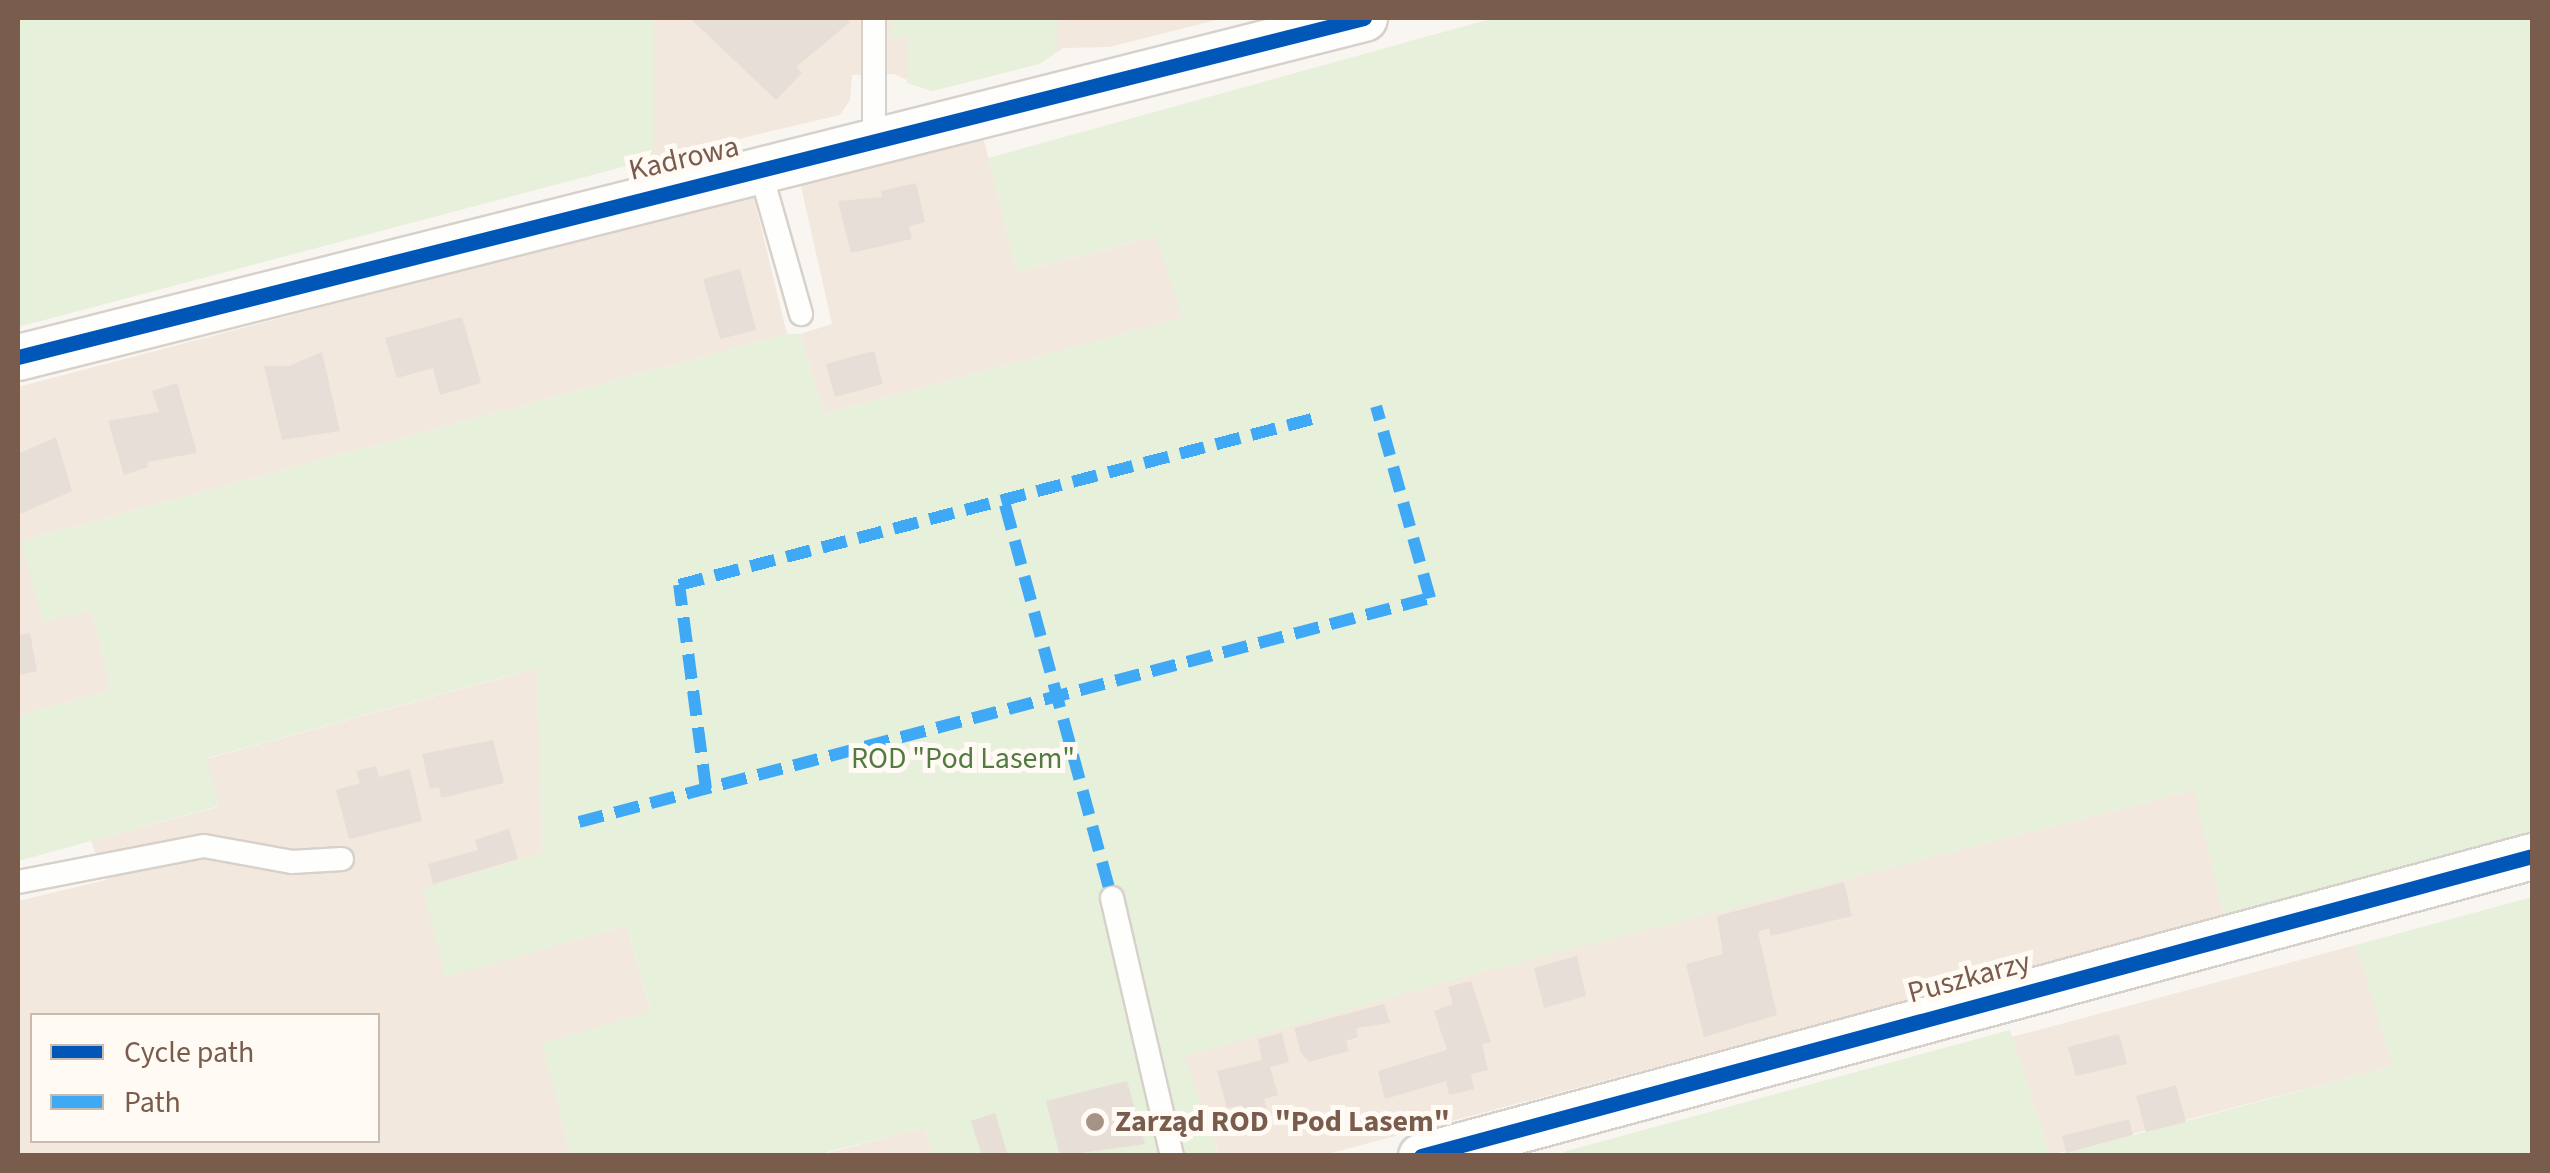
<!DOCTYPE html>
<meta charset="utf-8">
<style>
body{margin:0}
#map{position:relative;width:2550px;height:1173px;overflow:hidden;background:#f9f5f0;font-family:"Source Sans 3",sans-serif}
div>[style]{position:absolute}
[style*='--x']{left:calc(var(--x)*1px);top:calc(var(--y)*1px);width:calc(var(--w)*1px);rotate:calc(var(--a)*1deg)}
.residential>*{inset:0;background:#f2e8de}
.green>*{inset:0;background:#e7f0db}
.building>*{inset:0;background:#e6ded7}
.roads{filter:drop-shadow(2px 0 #d7d1cb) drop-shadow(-2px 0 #d7d1cb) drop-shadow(0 2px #d7d1cb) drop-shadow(0 -2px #d7d1cb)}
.lane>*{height:22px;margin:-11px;padding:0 11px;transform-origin:11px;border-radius:11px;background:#fefefd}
.street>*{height:45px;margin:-22.5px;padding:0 22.5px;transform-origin:22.5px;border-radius:22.5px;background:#fefefd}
.quiet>*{height:12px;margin-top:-6px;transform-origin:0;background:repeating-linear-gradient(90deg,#3fa9f5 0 25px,transparent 0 37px)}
.cycleway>*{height:15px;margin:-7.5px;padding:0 7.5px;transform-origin:7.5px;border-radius:7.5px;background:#0057b8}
.dots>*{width:28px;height:28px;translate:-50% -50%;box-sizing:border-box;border:5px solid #fffaf3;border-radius:50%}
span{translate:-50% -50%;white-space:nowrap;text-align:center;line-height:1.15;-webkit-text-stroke:10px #fffaf3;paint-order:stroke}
.street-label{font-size:30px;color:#7a5c4d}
.park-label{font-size:30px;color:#537a41}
.poi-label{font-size:30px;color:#7a5c4d;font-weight:700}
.left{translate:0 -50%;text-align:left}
.frame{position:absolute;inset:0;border:20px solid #7a5c4d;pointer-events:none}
.legend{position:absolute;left:30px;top:1013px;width:350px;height:130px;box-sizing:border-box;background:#fffaf3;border:2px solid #cabbb1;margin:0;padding:12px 18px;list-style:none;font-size:30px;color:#7a5c4d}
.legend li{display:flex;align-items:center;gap:20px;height:50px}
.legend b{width:50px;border:2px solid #cabbb1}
</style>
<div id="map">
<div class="residential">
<div style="clip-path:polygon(653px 18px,1224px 18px,1109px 47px,1063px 48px,1039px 64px,932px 91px,894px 74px,852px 75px,850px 100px,840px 115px,653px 159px)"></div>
<div style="clip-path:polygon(983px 137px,1017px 272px,1157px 236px,1183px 318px,824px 414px,800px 334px,832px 324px,800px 182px)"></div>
<div style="clip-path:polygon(753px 194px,787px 334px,21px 541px,92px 610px,111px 690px,18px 716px,18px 387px)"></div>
<div style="clip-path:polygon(evenodd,538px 668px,542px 853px,424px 889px,446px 976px,627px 925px,651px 1013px,543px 1044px,571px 1155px,18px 1155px,18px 901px,106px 880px,91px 841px,218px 807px,206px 759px,538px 668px,32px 1016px,378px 1016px,378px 1140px,32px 1140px,32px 1016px)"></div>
<div style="clip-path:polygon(2195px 790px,2224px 916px,1324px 1155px,1219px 1155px,1184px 1056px,1472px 974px)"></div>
<div style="clip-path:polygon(2356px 945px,2394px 1066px,2050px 1155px,2012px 1037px)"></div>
<div style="clip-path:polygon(925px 1127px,933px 1155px,816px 1156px)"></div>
</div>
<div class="green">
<div style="clip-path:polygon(18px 18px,653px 18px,653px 159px,18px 327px)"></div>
<div style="clip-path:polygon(891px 18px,1057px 18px,1057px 52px,1039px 64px,932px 91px,907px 83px,908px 37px,891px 37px)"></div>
<div style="clip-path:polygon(1494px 18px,2532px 18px,2532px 834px,2224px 916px,2194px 790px,1471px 975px,1185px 1056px,1219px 1156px,933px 1155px,925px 1127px,816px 1155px,571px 1155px,542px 1043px,651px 1012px,627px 925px,445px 977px,423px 889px,542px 853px,537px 668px,207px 758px,219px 806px,18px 861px,18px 716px,111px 690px,92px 610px,43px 622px,21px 541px,787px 334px,800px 334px,824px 414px,1182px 318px,1156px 236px,1017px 272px,988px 158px)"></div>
<div style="clip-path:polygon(2532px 897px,2532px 1155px,2054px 1156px,2393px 1066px,2356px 945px)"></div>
<div style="clip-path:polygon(2010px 1030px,2050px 1155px,1564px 1155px,1563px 1152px)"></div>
</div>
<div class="building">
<div style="clip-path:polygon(696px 18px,844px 18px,850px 22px,796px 67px,802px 73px,776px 100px,693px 21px)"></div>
<div style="clip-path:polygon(916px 183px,925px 222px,909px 226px,912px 239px,851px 253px,838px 201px,882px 197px,881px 191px)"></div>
<div style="clip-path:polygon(740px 269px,756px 330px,720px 339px,703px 279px)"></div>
<div style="clip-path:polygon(462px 317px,481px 383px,440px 395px,433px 368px,397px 378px,385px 338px)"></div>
<div style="clip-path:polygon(874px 351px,883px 384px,835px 397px,826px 364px)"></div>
<div style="clip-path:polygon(322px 352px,340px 431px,282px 440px,264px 366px,289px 366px)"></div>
<div style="clip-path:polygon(177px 383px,197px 453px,147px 462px,148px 467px,124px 475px,108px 421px,159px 412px,152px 391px)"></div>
<div style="clip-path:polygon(56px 437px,72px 491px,18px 515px,18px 454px)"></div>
<div style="clip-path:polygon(30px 633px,37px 671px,18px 675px,18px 635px)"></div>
<div style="clip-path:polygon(493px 740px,504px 783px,441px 798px,439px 787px,430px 789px,422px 754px)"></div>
<div style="clip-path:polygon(376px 766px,379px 777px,410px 769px,422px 821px,349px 839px,336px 790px,360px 783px,356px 771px)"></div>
<div style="clip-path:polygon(509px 829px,518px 859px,433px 884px,428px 864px,478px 850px,475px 840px)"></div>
<div style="clip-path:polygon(1844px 882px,1852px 916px,1771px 936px,1769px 928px,1758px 932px,1777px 1015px,1704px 1037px,1686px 964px,1723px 954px,1717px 916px)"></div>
<div style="clip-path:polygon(1577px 956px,1586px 996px,1544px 1008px,1534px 968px)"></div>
<div style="clip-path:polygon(1471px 981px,1491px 1042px,1482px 1044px,1488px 1070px,1471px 1074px,1474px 1089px,1449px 1095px,1446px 1081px,1385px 1099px,1378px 1071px,1447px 1050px,1434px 1011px,1453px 1004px,1448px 987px)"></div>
<div style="clip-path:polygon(1384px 1004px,1390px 1023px,1356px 1028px,1358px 1037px,1346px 1041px,1349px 1051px,1309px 1062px,1301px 1053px,1294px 1028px)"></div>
<div style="clip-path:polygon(1282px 1033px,1289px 1062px,1270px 1067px,1278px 1095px,1264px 1099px,1267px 1110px,1244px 1116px,1242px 1105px,1227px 1108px,1217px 1071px,1262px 1060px,1258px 1039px)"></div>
<div style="clip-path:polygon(2119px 1034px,2127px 1064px,2076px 1076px,2068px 1047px)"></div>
<div style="clip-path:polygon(1127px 1081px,1145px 1144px,1060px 1156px,1046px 1101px)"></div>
<div style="clip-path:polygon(2176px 1085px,2186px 1122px,2146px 1132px,2136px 1096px)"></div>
<div style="clip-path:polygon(995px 1113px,1008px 1156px,982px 1156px,971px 1121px)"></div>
<div style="clip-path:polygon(2129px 1119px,2133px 1135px,2066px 1153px,2062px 1136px)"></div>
</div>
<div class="roads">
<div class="lane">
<div style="--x:874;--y:18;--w:118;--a:90"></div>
<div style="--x:760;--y:170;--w:150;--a:74.1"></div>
<div style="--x:18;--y:882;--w:189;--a:-11"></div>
<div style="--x:204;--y:846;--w:89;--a:10.3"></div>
<div style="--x:292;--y:862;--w:50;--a:-3.4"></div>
<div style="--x:1112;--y:898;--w:265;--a:76.9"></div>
</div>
<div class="street">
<div style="--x:18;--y:357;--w:1388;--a:-14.14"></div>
<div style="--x:1421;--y:1156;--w:1151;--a:-15.11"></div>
</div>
</div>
<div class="quiet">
<div style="--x:1005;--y:505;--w:407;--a:74.8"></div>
<div style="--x:706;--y:789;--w:206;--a:-97.5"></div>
<div style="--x:679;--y:585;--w:654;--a:-14.69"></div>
<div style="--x:579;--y:822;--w:880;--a:-14.75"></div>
<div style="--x:1430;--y:598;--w:199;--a:-105.7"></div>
</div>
<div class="cycleway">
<div style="--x:18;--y:357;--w:1388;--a:-14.14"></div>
<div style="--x:1421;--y:1156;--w:1151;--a:-15.11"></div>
</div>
<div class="dots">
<div style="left:1095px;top:1122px;background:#a69286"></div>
</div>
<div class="street-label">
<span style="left:684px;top:159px;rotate:-13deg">Kadrowa</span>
<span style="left:1969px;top:978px;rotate:-15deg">Puszkarzy</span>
</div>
<div class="park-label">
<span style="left:963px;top:759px">ROD "Pod Lasem"</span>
</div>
<div class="poi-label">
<span class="left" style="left:1115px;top:1122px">Zarząd ROD "Pod Lasem"</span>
</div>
<div class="frame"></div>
<ul class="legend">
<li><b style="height:12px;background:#0057b8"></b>Cycle path</li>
<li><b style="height:12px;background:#3fa9f5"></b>Path</li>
</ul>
</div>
